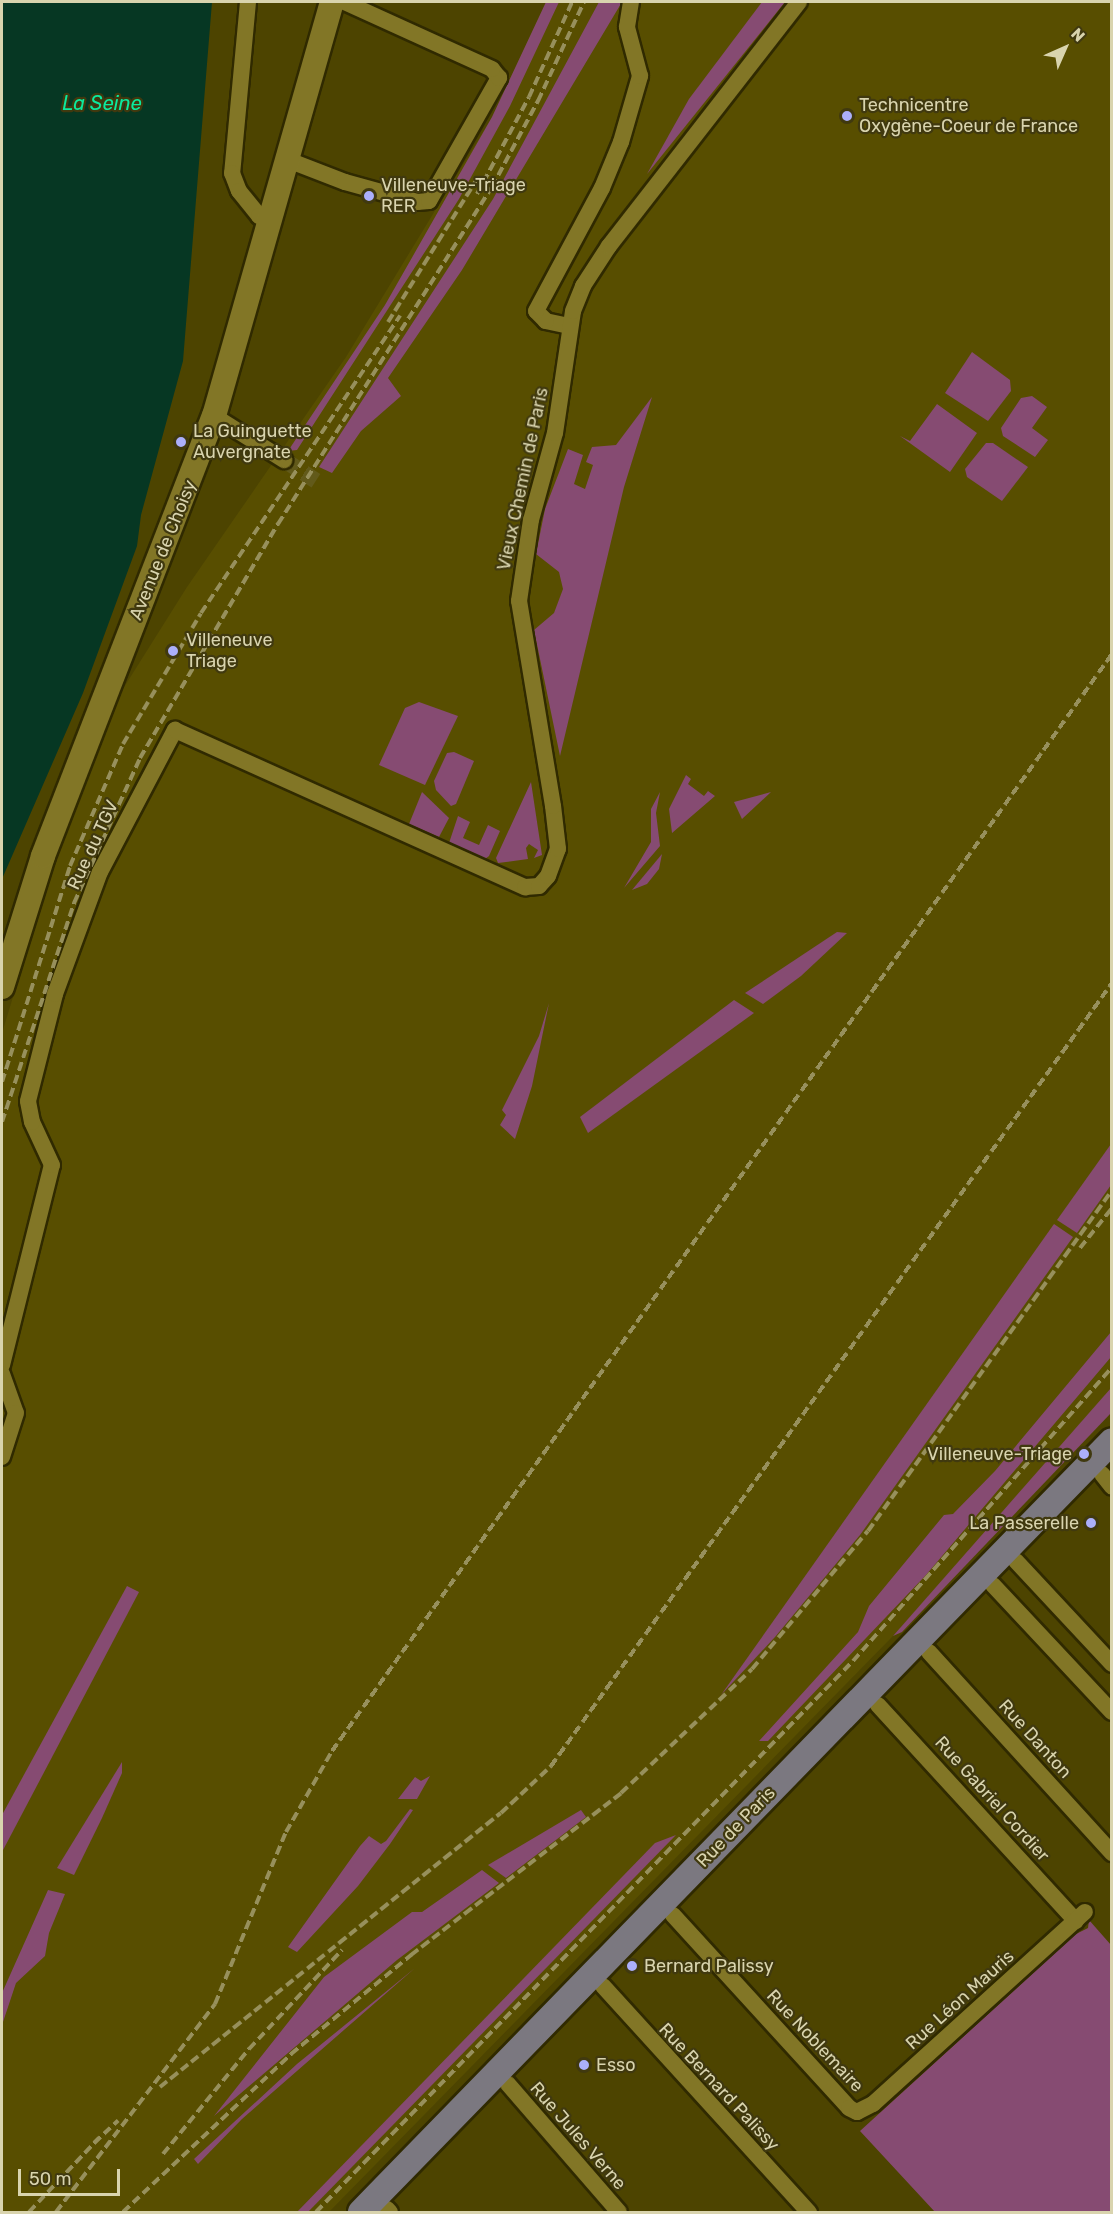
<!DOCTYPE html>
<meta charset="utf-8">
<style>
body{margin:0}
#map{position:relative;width:1113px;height:2214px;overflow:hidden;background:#4d4400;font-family:Rubik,sans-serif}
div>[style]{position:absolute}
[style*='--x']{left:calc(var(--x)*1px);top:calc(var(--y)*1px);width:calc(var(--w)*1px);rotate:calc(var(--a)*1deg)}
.built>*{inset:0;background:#584e00}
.green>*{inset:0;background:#864b72}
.water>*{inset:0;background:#063723}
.street-tunnel>*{height:16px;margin-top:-8px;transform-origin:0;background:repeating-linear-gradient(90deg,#625a1a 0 16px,transparent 0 24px)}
.roads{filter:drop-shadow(2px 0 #302a00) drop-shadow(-2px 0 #302a00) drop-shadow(0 2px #302a00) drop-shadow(0 -2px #302a00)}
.street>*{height:16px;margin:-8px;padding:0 8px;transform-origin:8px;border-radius:8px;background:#827626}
.secondary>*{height:24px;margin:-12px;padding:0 12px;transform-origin:12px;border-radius:12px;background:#827626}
.primary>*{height:26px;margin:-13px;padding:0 13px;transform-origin:13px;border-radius:13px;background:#7b7880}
.rail>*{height:4px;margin-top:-2px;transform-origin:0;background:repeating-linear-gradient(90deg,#97905c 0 9px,transparent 0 13.5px)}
.dots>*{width:16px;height:16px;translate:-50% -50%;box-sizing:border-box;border:3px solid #40390f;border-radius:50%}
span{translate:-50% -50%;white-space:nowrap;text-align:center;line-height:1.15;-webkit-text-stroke:4.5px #40390f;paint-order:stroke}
.poi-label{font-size:18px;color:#d9d4ae}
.left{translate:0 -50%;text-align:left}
.right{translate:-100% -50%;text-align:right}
.street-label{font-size:18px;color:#d9d4ae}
.water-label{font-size:20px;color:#0bea9f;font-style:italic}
.frame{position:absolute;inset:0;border:3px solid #d9d4ae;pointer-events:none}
.north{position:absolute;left:1035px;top:18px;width:60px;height:60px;-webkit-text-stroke:4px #40390f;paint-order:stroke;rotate:45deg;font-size:16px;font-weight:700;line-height:24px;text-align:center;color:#d9d4ae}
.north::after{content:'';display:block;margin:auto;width:21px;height:27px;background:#d9d4ae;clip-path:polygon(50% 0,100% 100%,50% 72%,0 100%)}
.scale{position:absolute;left:18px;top:2169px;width:102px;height:27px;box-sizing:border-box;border:3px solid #d9d4ae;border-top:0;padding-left:8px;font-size:18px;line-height:21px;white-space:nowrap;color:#d9d4ae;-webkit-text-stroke:4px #40390f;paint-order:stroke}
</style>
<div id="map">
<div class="built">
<div style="clip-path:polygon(546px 2px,1111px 2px,1111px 1392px,893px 1636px,329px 2212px,2px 2212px,2px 1033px,53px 866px,121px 692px,187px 587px,346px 357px,492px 117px)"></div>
</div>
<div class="green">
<div style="clip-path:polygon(546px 2px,559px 2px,510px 106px,459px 199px,297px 450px,288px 451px,385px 305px,492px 117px)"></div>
<div style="clip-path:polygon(599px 2px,622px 2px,462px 270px,388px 378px,401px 396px,361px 431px,332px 473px,319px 467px,493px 199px)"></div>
<div style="clip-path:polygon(762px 2px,785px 2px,647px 174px,689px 99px)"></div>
<div style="clip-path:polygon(972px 352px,1010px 380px,1011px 391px,988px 421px,945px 393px)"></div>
<div style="clip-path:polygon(1032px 396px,1047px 407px,1032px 428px,1048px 440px,1035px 457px,1003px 436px,1001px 428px,1021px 398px)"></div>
<div style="clip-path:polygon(652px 397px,624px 487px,560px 756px,534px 630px,554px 613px,563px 589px,559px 572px,536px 554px,545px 509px,568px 449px,583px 455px,574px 484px,585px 489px,593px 465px,586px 462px,592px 447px,616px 445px)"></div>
<div style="clip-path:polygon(937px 404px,977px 433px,950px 472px,900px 436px,910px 441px)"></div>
<div style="clip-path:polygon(986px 443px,993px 443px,1028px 467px,1002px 501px,967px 477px,965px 469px)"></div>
<div style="clip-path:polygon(419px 702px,458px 716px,425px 785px,379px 765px,405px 708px)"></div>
<div style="clip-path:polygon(454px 752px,474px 761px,456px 804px,451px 806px,436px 790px,434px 781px,447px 753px)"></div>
<div style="clip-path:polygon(686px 775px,691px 779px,688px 784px,704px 796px,708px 791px,715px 796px,672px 833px,669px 809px)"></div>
<div style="clip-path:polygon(531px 782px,542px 855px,534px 858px,538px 850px,529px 844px,526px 848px,528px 859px,498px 863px,496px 858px)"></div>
<div style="clip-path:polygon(422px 792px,449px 818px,439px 837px,409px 824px)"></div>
<div style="clip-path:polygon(660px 792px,656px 813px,660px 846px,624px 888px,651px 842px,651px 809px)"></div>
<div style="clip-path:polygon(771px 792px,742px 819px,734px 802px)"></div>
<div style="clip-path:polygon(458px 816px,470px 822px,463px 838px,479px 845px,488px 825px,500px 831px,489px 856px,485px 859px,449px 843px)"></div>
<div style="clip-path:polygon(662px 854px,659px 869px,647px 884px,632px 890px)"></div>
<div style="clip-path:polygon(837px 932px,847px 933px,801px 976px,763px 1004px,745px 993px)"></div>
<div style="clip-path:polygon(734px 1000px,754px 1013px,588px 1133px,580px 1117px)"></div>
<div style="clip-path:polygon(549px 1003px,532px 1086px,515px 1139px,500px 1125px,506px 1115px,502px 1110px,539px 1036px)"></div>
<div style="clip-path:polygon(1111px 1144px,1111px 1185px,1077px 1233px,1057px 1220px)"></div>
<div style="clip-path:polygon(1054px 1224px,1073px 1237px,860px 1535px,775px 1637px,721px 1695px)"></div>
<div style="clip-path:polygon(1111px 1332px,1111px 1357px,926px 1575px,768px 1741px,759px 1741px,858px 1632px,869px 1606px,944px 1515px,953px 1514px,995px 1471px)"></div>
<div style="clip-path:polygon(1111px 1388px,1111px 1413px,902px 1632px,893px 1636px)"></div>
<div style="clip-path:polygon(127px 1586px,139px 1592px,2px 1852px,2px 1815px)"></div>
<div style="clip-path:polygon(122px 1762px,122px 1773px,102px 1818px,74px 1875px,57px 1868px)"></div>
<div style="clip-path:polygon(430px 1776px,417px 1799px,398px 1799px,415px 1777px,421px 1781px)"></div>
<div style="clip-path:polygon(410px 1809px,413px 1810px,390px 1844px,358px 1886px,297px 1952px,288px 1947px,360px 1846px,369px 1836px,381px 1844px,386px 1841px)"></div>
<div style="clip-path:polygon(581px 1810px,586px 1817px,506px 1878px,488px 1865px)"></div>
<div style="clip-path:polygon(676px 1835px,308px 2212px,297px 2212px,655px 1843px)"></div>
<div style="clip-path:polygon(482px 1870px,499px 1883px,397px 1960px,214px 2116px,324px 1977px,412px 1912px,422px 1912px)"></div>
<div style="clip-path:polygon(48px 1890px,65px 1894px,49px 1933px,45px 1956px,16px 1983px,2px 2025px,2px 1993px)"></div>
<div style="clip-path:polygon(1089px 1920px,1111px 1945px,1111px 2212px,935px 2212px,860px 2131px,1076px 1934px,1088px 1928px)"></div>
<div style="clip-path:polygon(415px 1968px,242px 2119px,198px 2164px,194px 2159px,297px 2064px)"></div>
</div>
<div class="water">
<div style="clip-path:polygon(2px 2px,212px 2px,183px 361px,141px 515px,137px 546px,83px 693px,2px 879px)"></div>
</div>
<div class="street-tunnel">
<div style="--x:284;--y:460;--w:38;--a:33"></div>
</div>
<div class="roads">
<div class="street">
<div style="--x:248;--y:2;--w:172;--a:95.3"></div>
<div style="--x:232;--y:173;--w:19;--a:69"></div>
<div style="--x:239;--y:191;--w:32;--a:51"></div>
<div style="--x:259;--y:216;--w:12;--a:9"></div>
<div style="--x:288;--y:160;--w:61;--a:21.1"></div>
<div style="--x:345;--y:182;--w:75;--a:15.5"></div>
<div style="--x:417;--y:202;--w:12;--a:-5"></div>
<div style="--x:429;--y:201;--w:142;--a:-60.4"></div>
<div style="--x:499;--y:78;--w:11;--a:-128"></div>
<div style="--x:492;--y:69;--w:162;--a:-155.6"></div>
<div style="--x:569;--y:326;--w:24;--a:-168"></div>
<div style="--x:546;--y:321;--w:14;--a:-135"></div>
<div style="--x:536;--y:311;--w:140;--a:-61.8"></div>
<div style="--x:602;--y:188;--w:50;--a:-67.6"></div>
<div style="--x:621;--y:142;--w:69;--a:-73.9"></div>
<div style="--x:640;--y:76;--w:51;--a:-104.9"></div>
<div style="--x:627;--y:27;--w:25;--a:-81"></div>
<div style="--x:214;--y:416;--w:83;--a:32.2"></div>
<div style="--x:2;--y:1365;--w:206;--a:-76"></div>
<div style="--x:52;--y:1165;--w:47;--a:-114.9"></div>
<div style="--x:32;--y:1122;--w:21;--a:-101"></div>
<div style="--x:28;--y:1101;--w:110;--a:-75.8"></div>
<div style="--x:55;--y:994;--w:130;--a:-69.8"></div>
<div style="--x:100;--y:872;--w:161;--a:-62.2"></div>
<div style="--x:175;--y:730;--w:384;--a:24.2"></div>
<div style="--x:525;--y:887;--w:14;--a:-4"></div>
<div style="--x:539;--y:886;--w:13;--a:-48"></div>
<div style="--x:548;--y:876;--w:29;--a:-70"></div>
<div style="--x:558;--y:849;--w:43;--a:-96.6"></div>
<div style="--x:553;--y:806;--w:208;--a:-99.4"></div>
<div style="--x:519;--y:601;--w:82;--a:-81.6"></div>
<div style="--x:531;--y:520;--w:90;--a:-74.6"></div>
<div style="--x:555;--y:433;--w:123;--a:-81.6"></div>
<div style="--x:573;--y:311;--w:27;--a:-68"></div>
<div style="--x:583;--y:286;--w:48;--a:-57"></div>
<div style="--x:609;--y:246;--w:309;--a:-52.1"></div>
<div style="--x:2;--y:1374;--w:41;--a:70.3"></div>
<div style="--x:16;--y:1413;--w:46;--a:107.7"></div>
<div style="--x:1102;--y:1474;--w:16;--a:52"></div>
<div style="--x:1016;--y:1561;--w:141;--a:47"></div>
<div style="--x:993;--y:1585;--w:174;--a:46.9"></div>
<div style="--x:929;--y:1652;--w:272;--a:47.7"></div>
<div style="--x:878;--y:1705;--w:293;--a:47.5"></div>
<div style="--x:673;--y:1915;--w:261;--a:47.6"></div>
<div style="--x:849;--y:2108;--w:9;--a:27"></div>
<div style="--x:857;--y:2112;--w:18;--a:-27"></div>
<div style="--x:873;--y:2104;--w:286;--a:-42.2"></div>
<div style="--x:603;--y:1986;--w:306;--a:47.7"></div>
<div style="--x:508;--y:2084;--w:169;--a:49.1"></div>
<div style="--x:387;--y:2209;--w:4;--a:45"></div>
</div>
<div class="secondary">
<div style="--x:2;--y:987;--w:137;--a:-72.6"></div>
<div style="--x:43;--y:856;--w:472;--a:-68.8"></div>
<div style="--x:214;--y:416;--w:430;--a:-74.1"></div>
</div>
<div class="primary">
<div style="--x:361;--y:2212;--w:1076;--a:-45.75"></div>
</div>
</div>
<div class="rail">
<div style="--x:477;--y:194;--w:110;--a:-61.8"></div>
<div style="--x:529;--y:97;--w:104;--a:-65.6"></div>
<div style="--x:388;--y:322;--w:168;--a:-58.1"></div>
<div style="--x:2;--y:1082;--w:226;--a:-72.5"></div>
<div style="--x:70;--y:866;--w:133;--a:-66.5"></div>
<div style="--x:123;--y:744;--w:152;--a:-59.2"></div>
<div style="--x:201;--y:613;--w:358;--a:-56.2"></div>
<div style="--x:2;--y:1122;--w:231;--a:-71.8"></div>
<div style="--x:74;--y:903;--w:159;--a:-65.5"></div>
<div style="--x:140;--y:758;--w:272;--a:-59.5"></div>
<div style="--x:278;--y:524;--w:399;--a:-57.6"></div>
<div style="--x:492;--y:187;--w:98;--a:-61.9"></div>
<div style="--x:538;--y:101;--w:109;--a:-65.1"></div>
<div style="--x:1080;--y:1248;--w:51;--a:-51.3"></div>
<div style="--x:160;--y:2087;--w:437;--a:-38.8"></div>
<div style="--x:501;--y:1813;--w:69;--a:-43.2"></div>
<div style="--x:551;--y:1766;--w:963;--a:-54.38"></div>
<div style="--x:94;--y:2143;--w:33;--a:-43"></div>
<div style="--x:163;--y:2154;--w:136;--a:-50.7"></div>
<div style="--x:249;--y:2049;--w:136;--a:-46.8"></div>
<div style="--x:29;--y:2212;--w:102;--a:-46.6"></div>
<div style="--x:56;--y:2212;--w:262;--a:-52.6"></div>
<div style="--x:215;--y:2004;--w:186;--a:-67.6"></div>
<div style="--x:286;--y:1832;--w:93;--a:-60.4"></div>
<div style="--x:332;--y:1751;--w:1346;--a:-54.59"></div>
<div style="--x:123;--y:2212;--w:231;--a:-43.2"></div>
<div style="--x:291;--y:2054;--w:156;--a:-39.5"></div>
<div style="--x:411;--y:1955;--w:265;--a:-37.6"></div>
<div style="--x:621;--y:1793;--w:180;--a:-43.4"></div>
<div style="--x:752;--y:1669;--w:180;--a:-50"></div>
<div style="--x:868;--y:1531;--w:419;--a:-54.4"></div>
<div style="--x:316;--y:2212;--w:769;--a:-45.74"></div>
<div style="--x:853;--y:1661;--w:392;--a:-48.6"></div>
</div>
<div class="dots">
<div style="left:847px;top:116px;background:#abaffb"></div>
<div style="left:369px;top:196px;background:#abaffb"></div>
<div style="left:181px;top:442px;background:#abaffb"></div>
<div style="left:173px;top:651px;background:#abaffb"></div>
<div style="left:1084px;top:1454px;background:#abaffb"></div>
<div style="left:1091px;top:1523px;background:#abaffb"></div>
<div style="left:632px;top:1966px;background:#abaffb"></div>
<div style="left:584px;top:2065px;background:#abaffb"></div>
</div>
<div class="poi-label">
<span class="left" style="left:859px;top:116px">Technicentre<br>Oxygène-Coeur de France</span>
<span class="left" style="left:381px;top:196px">Villeneuve-Triage<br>RER</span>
<span class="left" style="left:193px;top:442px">La Guinguette<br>Auvergnate</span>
<span class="left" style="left:186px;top:651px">Villeneuve<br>Triage</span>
<span class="right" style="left:1072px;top:1454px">Villeneuve-Triage</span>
<span class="right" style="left:1079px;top:1523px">La Passerelle</span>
<span class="left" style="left:644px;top:1966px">Bernard Palissy</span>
<span class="left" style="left:596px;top:2065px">Esso</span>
</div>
<div class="street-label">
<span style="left:523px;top:479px;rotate:-78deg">Vieux Chemin de Paris</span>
<span style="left:163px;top:550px;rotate:-68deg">Avenue de Choisy</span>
<span style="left:93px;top:845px;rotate:-65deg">Rue du TGV</span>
<span style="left:1035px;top:1739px;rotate:48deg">Rue Danton</span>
<span style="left:992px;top:1799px;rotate:48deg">Rue Gabriel Cordier</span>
<span style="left:736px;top:1827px;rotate:-46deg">Rue de Paris</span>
<span style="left:960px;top:2000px;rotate:-42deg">Rue Léon Mauris</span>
<span style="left:815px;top:2041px;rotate:47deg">Rue Noblemaire</span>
<span style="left:719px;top:2087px;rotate:47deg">Rue Bernard Palissy</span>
<span style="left:578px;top:2136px;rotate:49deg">Rue Jules Verne</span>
</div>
<div class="water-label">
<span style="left:102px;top:103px">La Seine</span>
</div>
<div class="frame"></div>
<div class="north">N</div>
<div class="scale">50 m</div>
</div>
